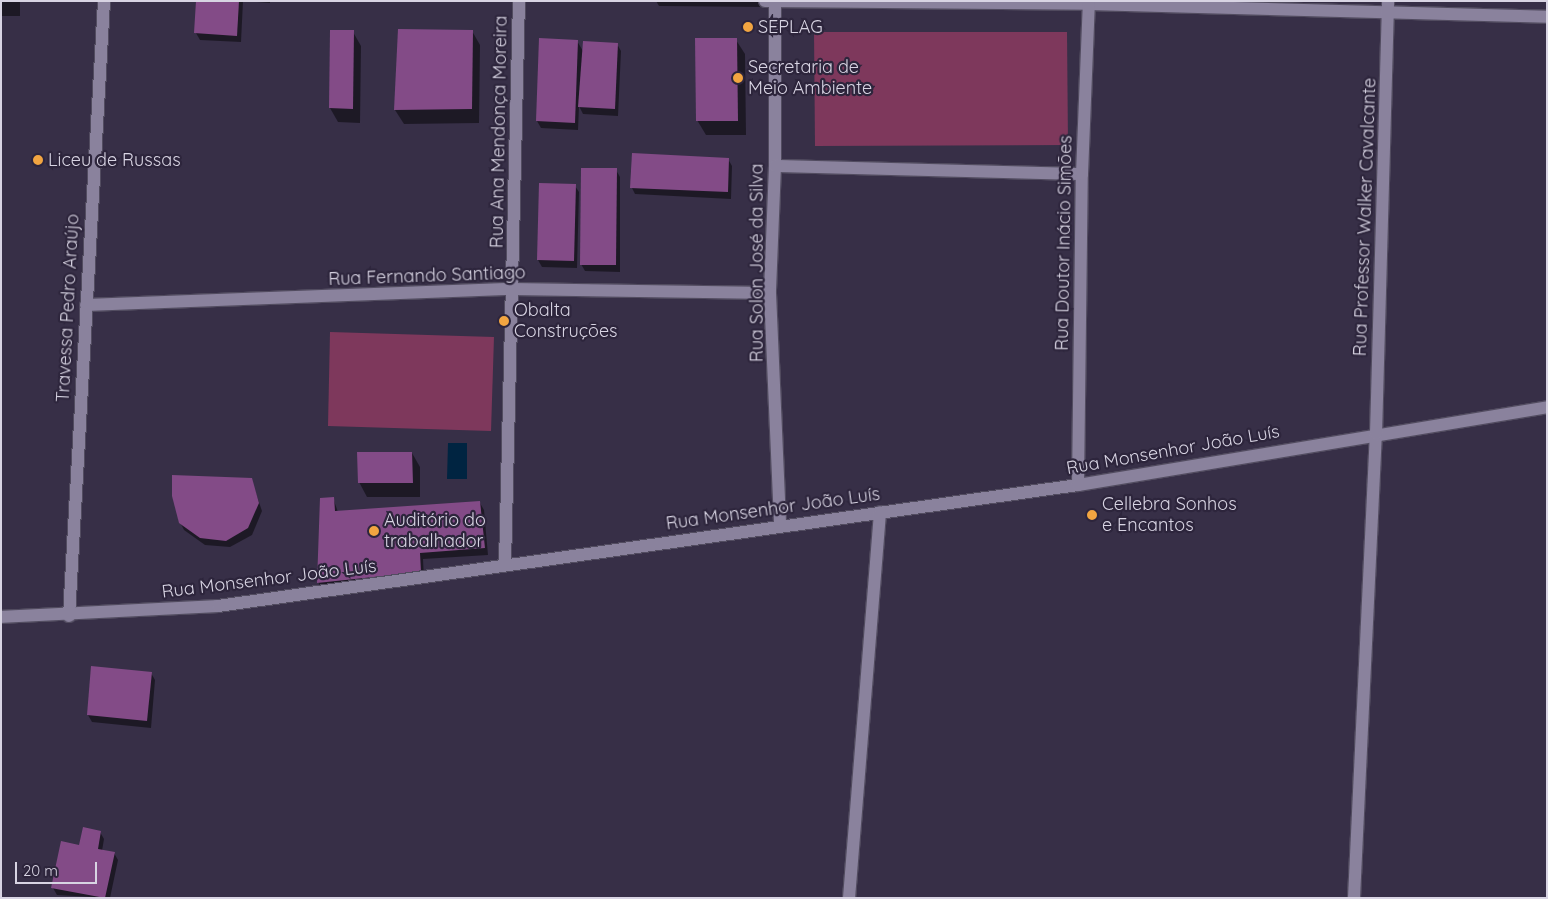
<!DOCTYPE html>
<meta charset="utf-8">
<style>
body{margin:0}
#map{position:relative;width:1548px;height:899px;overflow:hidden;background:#372f47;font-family:Quicksand,sans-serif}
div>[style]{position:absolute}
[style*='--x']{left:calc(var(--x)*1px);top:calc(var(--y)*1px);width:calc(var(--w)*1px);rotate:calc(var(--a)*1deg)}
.green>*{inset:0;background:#7e385c}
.water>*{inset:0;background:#002441}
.shadow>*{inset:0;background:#0007}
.building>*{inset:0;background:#834b87}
.roads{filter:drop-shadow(1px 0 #524c60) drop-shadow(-1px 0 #524c60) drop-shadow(0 1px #524c60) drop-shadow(0 -1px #524c60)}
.minor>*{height:12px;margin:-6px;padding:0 6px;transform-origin:6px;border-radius:6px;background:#8a829d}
.dots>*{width:14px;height:14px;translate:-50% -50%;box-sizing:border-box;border:2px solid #2d253c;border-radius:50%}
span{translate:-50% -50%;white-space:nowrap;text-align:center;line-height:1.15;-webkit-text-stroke:4.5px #2d253c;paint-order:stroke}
.poi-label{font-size:18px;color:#d8d4e3}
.left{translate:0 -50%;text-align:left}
.street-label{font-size:18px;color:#d8d4e3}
.frame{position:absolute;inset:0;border:2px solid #d8d4e3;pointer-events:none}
.scale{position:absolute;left:15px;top:862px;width:82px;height:22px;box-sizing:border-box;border:2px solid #d8d4e3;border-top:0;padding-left:6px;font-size:15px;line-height:18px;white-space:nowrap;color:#d8d4e3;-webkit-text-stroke:4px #2d253c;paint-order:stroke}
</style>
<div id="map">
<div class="green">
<div style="clip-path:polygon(814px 32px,1067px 32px,1068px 145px,815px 146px)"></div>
<div style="clip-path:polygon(330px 332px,494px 337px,491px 431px,328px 426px)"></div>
</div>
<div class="water">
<div style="clip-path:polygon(448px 443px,467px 443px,467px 479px,447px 479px)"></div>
</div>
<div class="shadow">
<div style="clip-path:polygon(1px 1px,20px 1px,20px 16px,1px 16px)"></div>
<div style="clip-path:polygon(197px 1px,243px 1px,241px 42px,200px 40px,196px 33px)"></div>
<div style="clip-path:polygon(243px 1px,270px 1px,270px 3px)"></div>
<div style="clip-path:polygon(656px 1px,766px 1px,766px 7px,659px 6px)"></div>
<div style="clip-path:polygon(399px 30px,472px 31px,480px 45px,479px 123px,404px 124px,395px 110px)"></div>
<div style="clip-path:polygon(353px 32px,361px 46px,360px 123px,338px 122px,330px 108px)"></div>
<div style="clip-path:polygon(541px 39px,577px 41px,583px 51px,617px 44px,621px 51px,618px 116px,583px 114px,579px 106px,578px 130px,541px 128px,537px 121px)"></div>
<div style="clip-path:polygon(736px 40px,745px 54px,746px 135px,706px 135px,697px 120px)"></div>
<div style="clip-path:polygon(728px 159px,732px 166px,731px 199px,635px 194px,632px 188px)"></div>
<div style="clip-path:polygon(616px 170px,620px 177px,620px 272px,585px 271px,581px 264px)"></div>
<div style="clip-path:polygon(575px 186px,579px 192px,577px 268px,542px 267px,538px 260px)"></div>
<div style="clip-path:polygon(412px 453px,420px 467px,420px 497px,367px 497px,359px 482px)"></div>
<div style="clip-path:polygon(251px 479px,262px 511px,252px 535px,230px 547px,205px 545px,184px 530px,180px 522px)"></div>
<div style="clip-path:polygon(333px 498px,338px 512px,480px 503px,484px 510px,488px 555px,423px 559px,424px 579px,322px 589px,318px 582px)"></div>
<div style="clip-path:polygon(151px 673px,155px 680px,151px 728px,92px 722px,88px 715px)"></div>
<div style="clip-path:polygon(100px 832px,104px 839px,102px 851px,114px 853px,118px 860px,110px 898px,57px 895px,53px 888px,80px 846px)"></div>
</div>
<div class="building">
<div style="clip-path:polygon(196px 1px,239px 1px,237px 36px,194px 33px)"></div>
<div style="clip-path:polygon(398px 29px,473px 30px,472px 109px,394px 110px)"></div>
<div style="clip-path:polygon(330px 30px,354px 30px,353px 109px,329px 108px)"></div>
<div style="clip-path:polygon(539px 38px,578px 40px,575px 123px,536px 121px)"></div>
<div style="clip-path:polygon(695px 38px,737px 38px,738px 121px,696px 121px)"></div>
<div style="clip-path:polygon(583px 41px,618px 43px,615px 109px,578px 107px)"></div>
<div style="clip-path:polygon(632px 153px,729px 158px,728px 192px,630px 188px)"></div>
<div style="clip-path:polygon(581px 168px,617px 168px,616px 265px,580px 265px)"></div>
<div style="clip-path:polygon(539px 183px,576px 184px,574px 261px,537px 260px)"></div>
<div style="clip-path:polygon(357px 452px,412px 452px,413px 483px,358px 483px)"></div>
<div style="clip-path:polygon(172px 475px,252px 478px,259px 503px,248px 528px,226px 541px,200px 538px,179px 523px,172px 496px)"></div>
<div style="clip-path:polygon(334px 497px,335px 511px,480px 501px,485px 548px,420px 553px,421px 572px,317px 583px,320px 498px)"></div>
<div style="clip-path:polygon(91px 666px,152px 672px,147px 721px,87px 715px)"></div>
<div style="clip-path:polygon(83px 827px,101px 831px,98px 849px,115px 852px,105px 898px,51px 888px,61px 841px,79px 845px)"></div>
</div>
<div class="roads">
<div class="minor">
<div style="--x:765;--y:1;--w:324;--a:0.5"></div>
<div style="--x:1089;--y:4;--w:458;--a:1.6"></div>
<div style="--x:775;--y:1;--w:165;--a:90"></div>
<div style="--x:775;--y:166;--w:127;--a:92.3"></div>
<div style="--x:770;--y:293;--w:232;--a:87.5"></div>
<div style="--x:775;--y:166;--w:307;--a:1.5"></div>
<div style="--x:86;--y:305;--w:426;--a:-2.2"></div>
<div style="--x:512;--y:289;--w:258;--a:0.9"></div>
<div style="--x:1078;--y:485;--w:311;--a:-89.3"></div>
<div style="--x:1082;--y:174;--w:173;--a:-87.7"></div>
<div style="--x:505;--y:564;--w:563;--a:-88.58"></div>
<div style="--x:69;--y:616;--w:616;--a:-86.74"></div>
<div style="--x:1;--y:617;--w:217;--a:-2.9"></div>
<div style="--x:218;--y:606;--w:868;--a:-8.01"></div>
<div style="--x:1078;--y:485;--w:475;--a:-9.4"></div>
<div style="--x:849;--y:898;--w:387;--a:-85.4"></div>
<div style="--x:1354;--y:898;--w:465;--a:-87.3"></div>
<div style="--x:1376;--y:434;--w:433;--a:-88.4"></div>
</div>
</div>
<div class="dots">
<div style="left:748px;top:27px;background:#f2a541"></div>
<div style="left:738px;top:78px;background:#f2a541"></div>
<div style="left:38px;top:160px;background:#f2a541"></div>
<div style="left:504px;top:321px;background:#f2a541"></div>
<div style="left:1092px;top:515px;background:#f2a541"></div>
<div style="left:374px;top:531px;background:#f2a541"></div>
</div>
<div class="poi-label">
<span class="left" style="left:758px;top:27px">SEPLAG</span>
<span class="left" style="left:748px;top:78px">Secretaria de<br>Meio Ambiente</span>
<span class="left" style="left:48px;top:160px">Liceu de Russas</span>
<span class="left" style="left:514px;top:321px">Obalta<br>Construções</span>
<span class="left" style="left:1102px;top:515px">Cellebra Sonhos<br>e Encantos</span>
<span class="left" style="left:384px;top:531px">Auditório do<br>trabalhador</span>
</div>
<div class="street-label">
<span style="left:499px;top:132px;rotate:-89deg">Rua Ana Mendonça Moreira</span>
<span style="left:1365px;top:217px;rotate:-88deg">Rua Professor Walker Cavalcante</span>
<span style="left:1064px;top:243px;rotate:-89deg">Rua Doutor Inácio Simões</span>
<span style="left:757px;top:263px;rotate:-90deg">Rua Solon José da Silva</span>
<span style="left:427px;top:276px;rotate:-2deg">Rua Fernando Santiago</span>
<span style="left:68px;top:308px;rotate:-87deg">Travessa Pedro Araújo</span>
<span style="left:1173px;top:450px;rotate:-10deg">Rua Monsenhor João Luís</span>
<span style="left:773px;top:509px;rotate:-8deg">Rua Monsenhor João Luís</span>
<span style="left:269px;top:579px;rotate:-7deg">Rua Monsenhor João Luís</span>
</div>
<div class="frame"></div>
<div class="scale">20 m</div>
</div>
